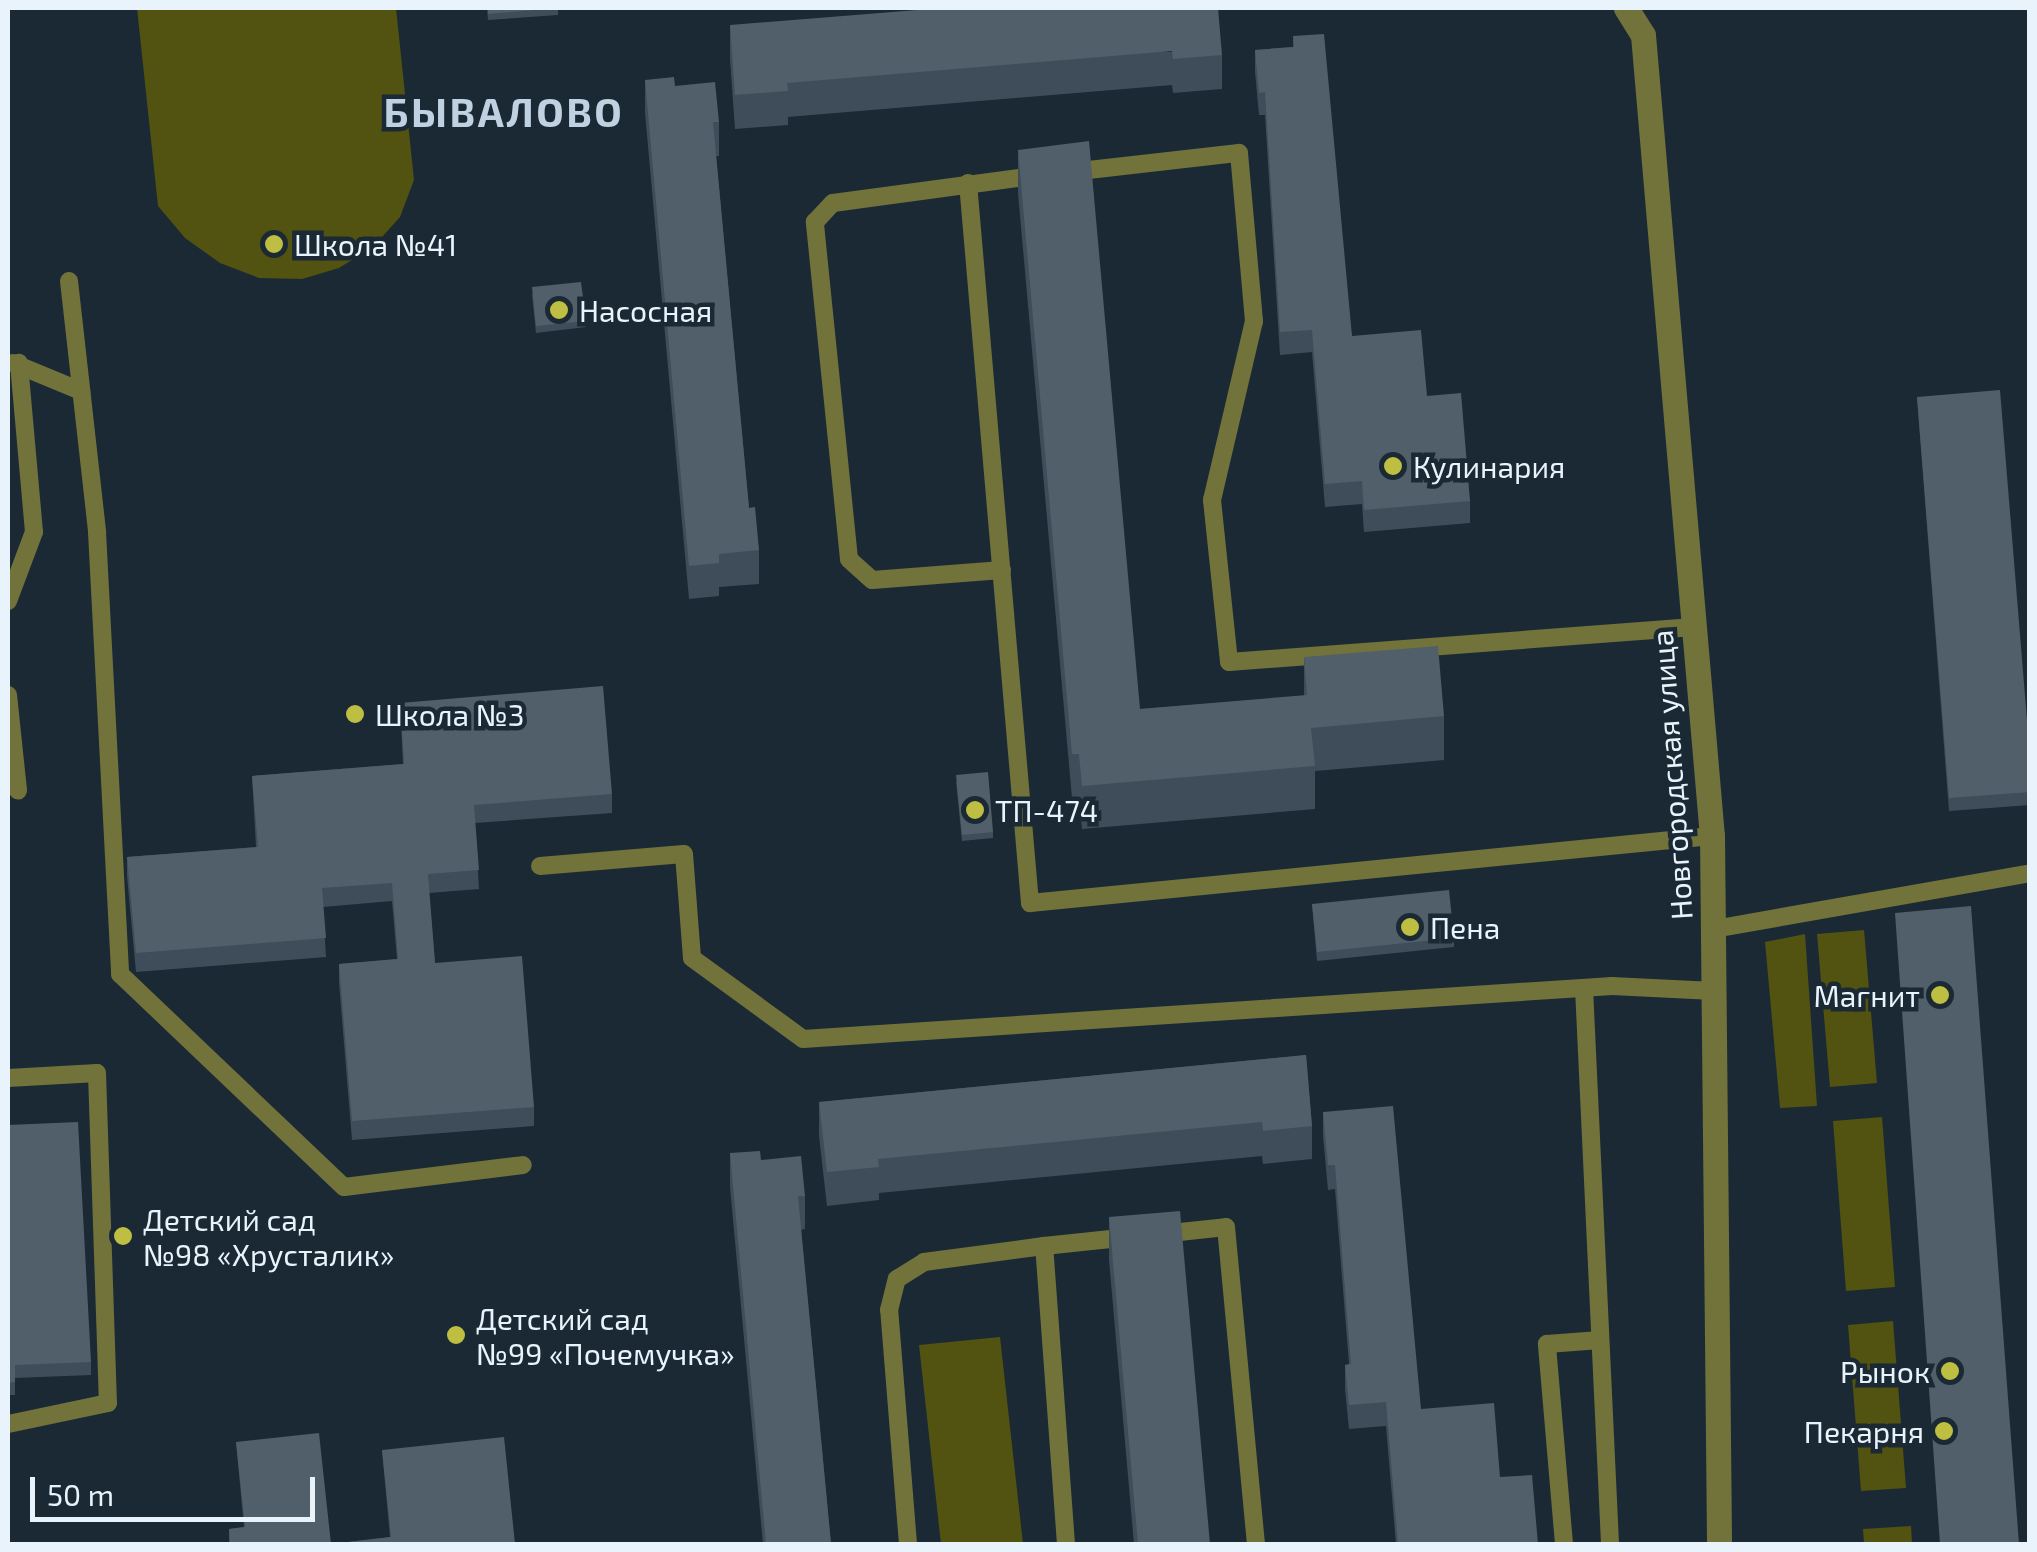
<!DOCTYPE html>
<meta charset="utf-8">
<style>
body{margin:0}
#map{position:relative;width:2037px;height:1552px;overflow:hidden;background:#1b2935;font-family:"Exo 2",sans-serif}
div>[style]{position:absolute}
[style*='--x']{left:calc(var(--x)*1px);top:calc(var(--y)*1px);width:calc(var(--w)*1px);rotate:calc(var(--a)*1deg)}
.green>*{inset:0;background:#525211}
.lane>*{height:18px;margin:-9px;padding:0 9px;transform-origin:9px;border-radius:9px;background:#71733b}
.street>*{height:25px;margin:-12.5px;padding:0 12.5px;transform-origin:12.5px;border-radius:12.5px;background:#71733b}
.wall>*{inset:0;background:#3f4d5a}
.building>*{inset:0;background:#515f6b}
.dots>*{width:28px;height:28px;translate:-50% -50%;box-sizing:border-box;border:5px solid #1b2935;border-radius:50%}
span{translate:-50% -50%;white-space:nowrap;text-align:center;line-height:1.15;-webkit-text-stroke:9px #1b2935;paint-order:stroke}
.poi-label{font-size:30px;color:#e9f3fb}
.left{translate:0 -50%;text-align:left}
.right{translate:-100% -50%;text-align:right}
.street-label{font-size:30px;color:#e9f3fb}
.district-label{font-size:40px;color:#c0d2e2;font-weight:700;letter-spacing:2.5px}
.frame{position:absolute;inset:0;border:10px solid #e9f3fb;pointer-events:none}
.scale{position:absolute;left:30px;top:1477px;width:285px;height:45px;box-sizing:border-box;border:5px solid #e9f3fb;border-top:0;padding-left:12px;font-size:30px;line-height:35px;white-space:nowrap;color:#e9f3fb;-webkit-text-stroke:8px #1b2935;paint-order:stroke}
</style>
<div id="map">
<div class="green">
<div style="clip-path:polygon(137px 8px,396px 8px,414px 180px,400px 217px,374px 246px,339px 268px,302px 279px,259px 278px,220px 263px,185px 238px,158px 206px)"></div>
<div style="clip-path:polygon(1864px 930px,1877px 1083px,1830px 1087px,1817px 934px)"></div>
<div style="clip-path:polygon(1805px 934px,1817px 1106px,1780px 1108px,1765px 942px)"></div>
<div style="clip-path:polygon(1882px 1117px,1895px 1287px,1846px 1291px,1833px 1121px)"></div>
<div style="clip-path:polygon(1893px 1321px,1906px 1488px,1861px 1491px,1848px 1325px)"></div>
<div style="clip-path:polygon(1000px 1337px,1023px 1544px,941px 1544px,919px 1345px)"></div>
<div style="clip-path:polygon(1911px 1526px,1912px 1544px,1864px 1544px,1863px 1529px)"></div>
</div>
<div class="lane">
<div style="--x:1071;--y:172;--w:169;--a:-6.5"></div>
<div style="--x:1239;--y:153;--w:169;--a:84.9"></div>
<div style="--x:1254;--y:321;--w:184;--a:103.2"></div>
<div style="--x:1212;--y:500;--w:163;--a:84"></div>
<div style="--x:1229;--y:662;--w:466;--a:-4.3"></div>
<div style="--x:968;--y:183;--w:723;--a:85.08"></div>
<div style="--x:1030;--y:903;--w:685;--a:-5.61"></div>
<div style="--x:69;--y:281;--w:253;--a:83.6"></div>
<div style="--x:97;--y:532;--w:443;--a:87"></div>
<div style="--x:120;--y:974;--w:309;--a:43.6"></div>
<div style="--x:344;--y:1187;--w:180;--a:-7"></div>
<div style="--x:13;--y:363;--w:74;--a:22.4"></div>
<div style="--x:1002;--y:570;--w:130;--a:175.6"></div>
<div style="--x:872;--y:580;--w:31;--a:-138"></div>
<div style="--x:849;--y:559;--w:339;--a:-95.8"></div>
<div style="--x:815;--y:222;--w:26;--a:-47"></div>
<div style="--x:833;--y:203;--w:210;--a:-7.7"></div>
<div style="--x:8;--y:601;--w:74;--a:-69.4"></div>
<div style="--x:34;--y:532;--w:170;--a:-95.1"></div>
<div style="--x:8;--y:695;--w:96;--a:84"></div>
<div style="--x:540;--y:866;--w:144;--a:-4.8"></div>
<div style="--x:684;--y:854;--w:104;--a:85.6"></div>
<div style="--x:692;--y:958;--w:137;--a:36.1"></div>
<div style="--x:803;--y:1039;--w:811;--a:-3.75"></div>
<div style="--x:1612;--y:986;--w:102;--a:2.8"></div>
<div style="--x:1714;--y:929;--w:321;--a:-10"></div>
<div style="--x:1584;--y:988;--w:557;--a:87.32"></div>
<div style="--x:8;--y:1078;--w:89;--a:-3.2"></div>
<div style="--x:97;--y:1073;--w:330;--a:88.1"></div>
<div style="--x:108;--y:1403;--w:102;--a:168.1"></div>
<div style="--x:1161;--y:1234;--w:65;--a:-6.1"></div>
<div style="--x:1226;--y:1227;--w:318;--a:84.6"></div>
<div style="--x:908;--y:1544;--w:235;--a:-94.6"></div>
<div style="--x:889;--y:1310;--w:32;--a:-76"></div>
<div style="--x:897;--y:1279;--w:32;--a:-32"></div>
<div style="--x:924;--y:1262;--w:121;--a:-7.6"></div>
<div style="--x:1066;--y:1544;--w:299;--a:-94.2"></div>
<div style="--x:1044;--y:1246;--w:86;--a:-6"></div>
<div style="--x:1564;--y:1544;--w:201;--a:-94.9"></div>
<div style="--x:1547;--y:1344;--w:53;--a:-4.3"></div>
</div>
<div class="street">
<div style="--x:1626;--y:8;--w:32;--a:58"></div>
<div style="--x:1643;--y:35;--w:804;--a:85.08"></div>
<div style="--x:1712;--y:836;--w:708;--a:89.43"></div>
</div>
<div class="wall">
<div style="clip-path:polygon(487px 8px,558px 8px,558px 15px,488px 20px)"></div>
<div style="clip-path:polygon(730px 25px,1222px 55px,1222px 89px,1173px 93px,1172px 85px,788px 117px,788px 125px,735px 129px,730px 59px)"></div>
<div style="clip-path:polygon(1293px 36px,1352px 336px,1427px 396px,1470px 501px,1470px 523px,1364px 532px,1362px 504px,1325px 507px,1312px 352px,1280px 355px,1265px 115px,1259px 115px,1255px 72px,1255px 50px,1293px 47px)"></div>
<div style="clip-path:polygon(645px 80px,719px 122px,719px 156px,716px 156px,749px 508px,759px 550px,759px 584px,719px 587px,719px 596px,689px 599px,645px 113px)"></div>
<div style="clip-path:polygon(1018px 150px,1140px 709px,1304px 696px,1304px 657px,1444px 716px,1444px 760px,1315px 771px,1315px 809px,1082px 829px,1079px 797px,1072px 798px,1018px 193px)"></div>
<div style="clip-path:polygon(532px 294px,586px 321px,586px 327px,536px 333px)"></div>
<div style="clip-path:polygon(1917px 397px,2030px 757px,2030px 805px,1949px 811px)"></div>
<div style="clip-path:polygon(400px 703px,612px 794px,612px 813px,475px 823px,479px 889px,429px 893px,435px 963px,534px 1107px,534px 1126px,352px 1140px,339px 983px,339px 964px,397px 959px,392px 901px,323px 907px,326px 957px,136px 972px,127px 876px,127px 857px,256px 847px,252px 776px,403px 764px)"></div>
<div style="clip-path:polygon(956px 781px,993px 832px,993px 838px,962px 841px)"></div>
<div style="clip-path:polygon(1312px 904px,1454px 938px,1454px 947px,1317px 961px)"></div>
<div style="clip-path:polygon(1306px 1055px,1312px 1126px,1312px 1159px,1263px 1164px,1262px 1156px,879px 1193px,879px 1200px,827px 1206px,819px 1136px,819px 1102px)"></div>
<div style="clip-path:polygon(1323px 1112px,1421px 1409px,1500px 1477px,1538px 1544px,1396px 1544px,1386px 1426px,1349px 1429px,1345px 1389px,1345px 1365px,1349px 1364px,1335px 1189px,1328px 1190px,1323px 1136px)"></div>
<div style="clip-path:polygon(8px 1125px,91px 1362px,91px 1375px,15px 1378px,15px 1395px,8px 1395px)"></div>
<div style="clip-path:polygon(730px 1153px,761px 1160px,805px 1196px,805px 1229px,801px 1230px,831px 1544px,763px 1544px,730px 1187px)"></div>
<div style="clip-path:polygon(1109px 1217px,1210px 1544px,1134px 1544px,1109px 1260px)"></div>
<div style="clip-path:polygon(236px 1442px,331px 1544px,390px 1537px,382px 1450px,515px 1544px,229px 1544px,229px 1529px,244px 1527px)"></div>
</div>
<div class="building">
<div style="clip-path:polygon(488px 8px,558px 8px,488px 14px)"></div>
<div style="clip-path:polygon(942px 8px,1218px 8px,1222px 55px,1173px 59px,1172px 51px,787px 83px,788px 91px,735px 95px,730px 25px)"></div>
<div style="clip-path:polygon(1324px 34px,1352px 336px,1421px 330px,1427px 396px,1461px 393px,1470px 501px,1364px 510px,1362px 481px,1325px 484px,1312px 330px,1280px 332px,1265px 92px,1259px 93px,1255px 50px,1294px 47px,1293px 36px)"></div>
<div style="clip-path:polygon(674px 77px,675px 86px,715px 82px,719px 122px,713px 122px,749px 508px,755px 507px,759px 550px,719px 554px,719px 563px,689px 566px,645px 80px)"></div>
<div style="clip-path:polygon(1089px 141px,1140px 709px,1307px 695px,1304px 657px,1438px 646px,1444px 716px,1311px 728px,1315px 766px,1082px 786px,1079px 754px,1072px 754px,1018px 150px)"></div>
<div style="clip-path:polygon(581px 282px,586px 321px,536px 326px,532px 287px)"></div>
<div style="clip-path:polygon(2000px 390px,2030px 757px,2030px 792px,1949px 798px,1917px 397px)"></div>
<div style="clip-path:polygon(603px 686px,612px 794px,474px 805px,479px 870px,428px 874px,435px 963px,522px 956px,534px 1107px,352px 1121px,339px 964px,398px 959px,392px 883px,322px 888px,326px 938px,136px 953px,127px 857px,258px 847px,252px 776px,404px 764px,400px 703px)"></div>
<div style="clip-path:polygon(988px 772px,993px 832px,962px 835px,956px 775px)"></div>
<div style="clip-path:polygon(1449px 890px,1454px 938px,1317px 952px,1312px 904px)"></div>
<div style="clip-path:polygon(1971px 906px,2019px 1544px,1940px 1544px,1895px 913px)"></div>
<div style="clip-path:polygon(1306px 1055px,1312px 1126px,1263px 1131px,1262px 1122px,878px 1159px,879px 1167px,827px 1172px,819px 1102px)"></div>
<div style="clip-path:polygon(1393px 1106px,1421px 1409px,1494px 1403px,1500px 1477px,1532px 1475px,1538px 1544px,1398px 1544px,1386px 1402px,1349px 1405px,1345px 1365px,1351px 1364px,1335px 1165px,1328px 1165px,1323px 1112px)"></div>
<div style="clip-path:polygon(78px 1122px,91px 1362px,15px 1365px,15px 1382px,8px 1383px,8px 1125px)"></div>
<div style="clip-path:polygon(760px 1151px,761px 1160px,801px 1156px,805px 1196px,798px 1196px,831px 1544px,766px 1544px,730px 1153px)"></div>
<div style="clip-path:polygon(1180px 1211px,1210px 1544px,1138px 1544px,1109px 1217px)"></div>
<div style="clip-path:polygon(319px 1433px,331px 1544px,391px 1537px,382px 1450px,504px 1437px,515px 1544px,230px 1544px,229px 1529px,245px 1527px,236px 1442px)"></div>
</div>
<div class="dots">
<div style="left:274px;top:244px;background:#bebf42"></div>
<div style="left:559px;top:310px;background:#bebf42"></div>
<div style="left:1393px;top:466px;background:#bebf42"></div>
<div style="left:355px;top:714px;background:#bebf42"></div>
<div style="left:975px;top:810px;background:#bebf42"></div>
<div style="left:1410px;top:927px;background:#bebf42"></div>
<div style="left:1940px;top:995px;background:#bebf42"></div>
<div style="left:123px;top:1236px;background:#bebf42"></div>
<div style="left:456px;top:1335px;background:#bebf42"></div>
<div style="left:1950px;top:1371px;background:#bebf42"></div>
<div style="left:1944px;top:1431px;background:#bebf42"></div>
</div>
<div class="poi-label">
<span class="left" style="left:294px;top:244px">Школа №41</span>
<span class="left" style="left:579px;top:310px">Насосная</span>
<span class="left" style="left:1413px;top:466px">Кулинария</span>
<span class="left" style="left:375px;top:714px">Школа №3</span>
<span class="left" style="left:995px;top:810px">ТП-474</span>
<span class="left" style="left:1430px;top:927px">Пена</span>
<span class="right" style="left:1920px;top:995px">Магнит</span>
<span class="left" style="left:143px;top:1236px">Детский сад<br>№98 «Хрусталик»</span>
<span class="left" style="left:476px;top:1335px">Детский сад<br>№99 «Почемучка»</span>
<span class="right" style="left:1930px;top:1371px">Рынок</span>
<span class="right" style="left:1924px;top:1431px">Пекарня</span>
</div>
<div class="street-label">
<span style="left:1671px;top:775px;rotate:-94deg">Новгородская улица</span>
</div>
<div class="district-label">
<span style="left:504px;top:111px">БЫВАЛОВО</span>
</div>
<div class="frame"></div>
<div class="scale">50 m</div>
</div>
